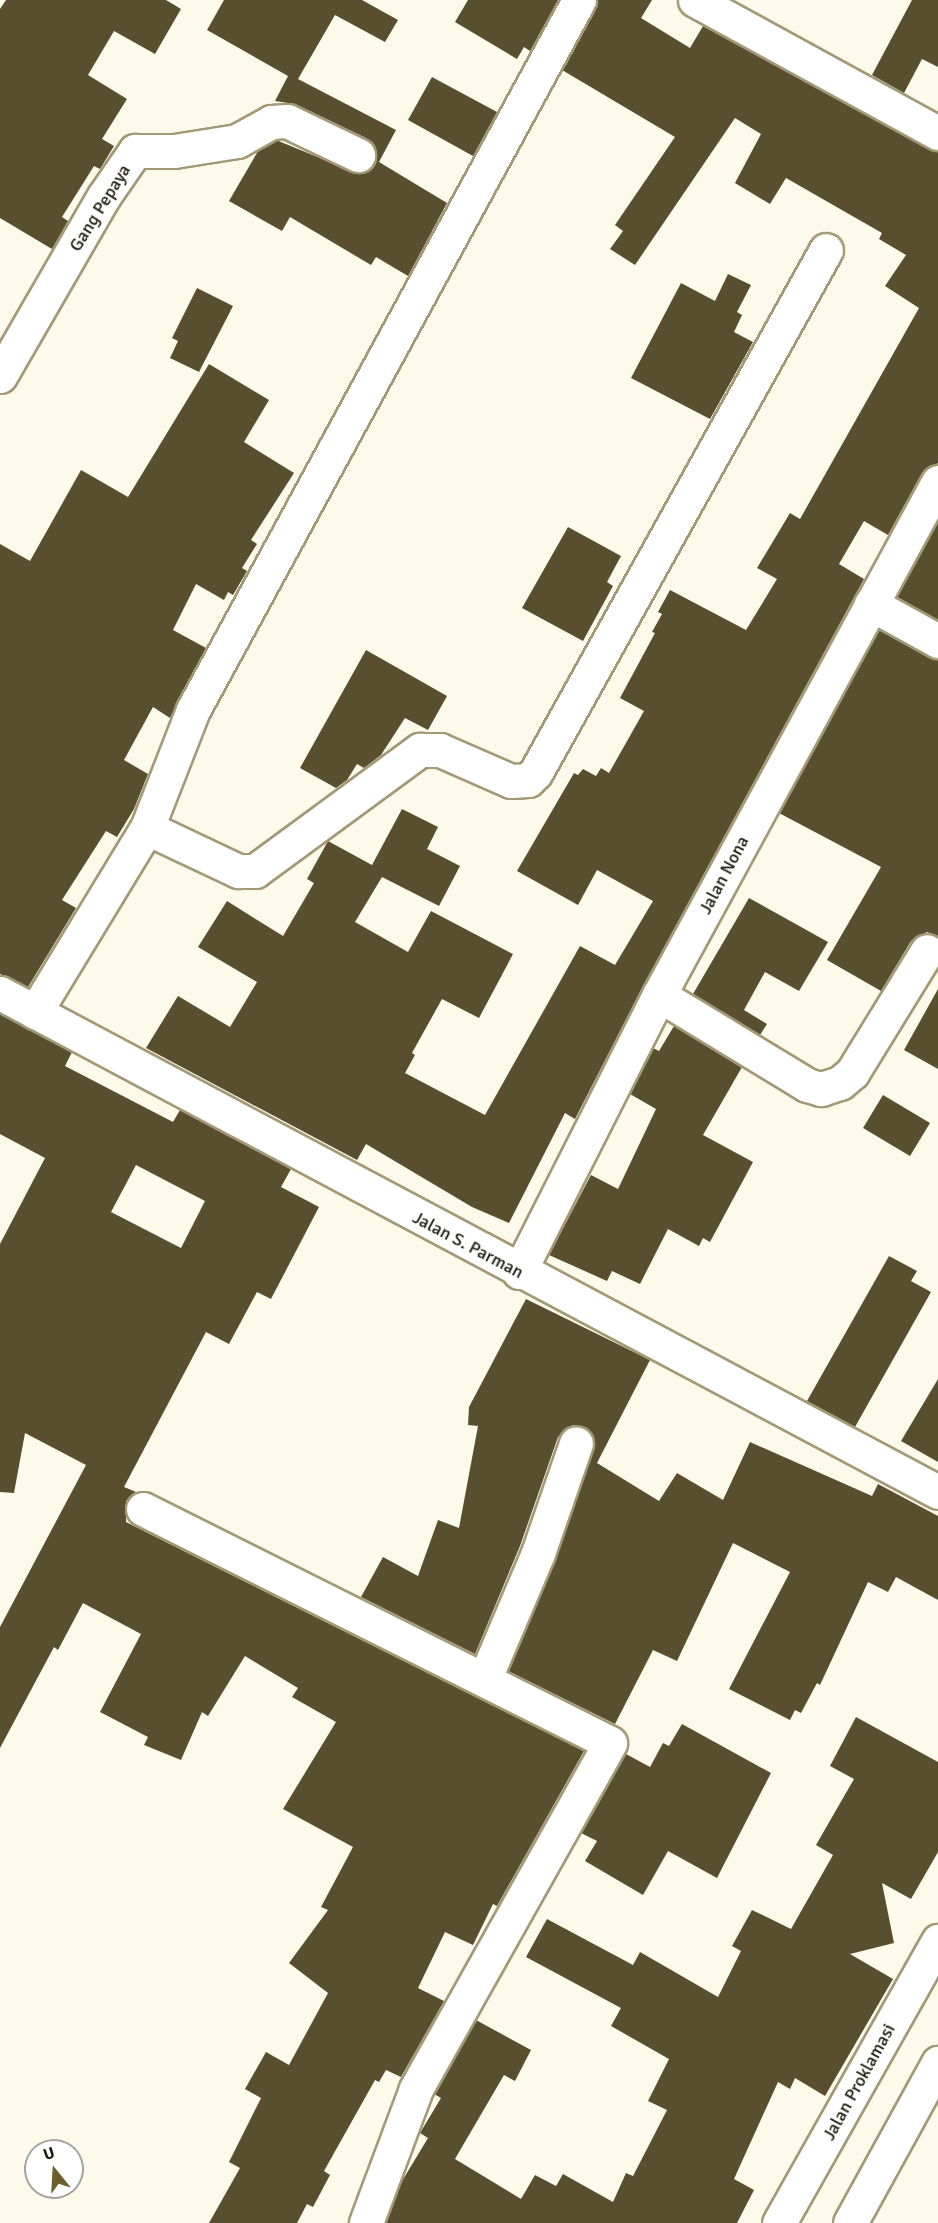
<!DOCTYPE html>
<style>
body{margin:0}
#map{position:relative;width:938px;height:2223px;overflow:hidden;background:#fefaeb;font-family:Signika,sans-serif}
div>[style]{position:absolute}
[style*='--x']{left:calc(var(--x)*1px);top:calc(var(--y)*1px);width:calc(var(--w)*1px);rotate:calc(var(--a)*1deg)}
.building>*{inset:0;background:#584f2f}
.roads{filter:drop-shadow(2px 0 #a39977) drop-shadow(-2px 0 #a39977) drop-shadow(0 2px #a39977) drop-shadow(0 -2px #a39977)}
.minor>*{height:33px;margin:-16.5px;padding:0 16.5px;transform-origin:16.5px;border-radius:16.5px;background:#fff}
span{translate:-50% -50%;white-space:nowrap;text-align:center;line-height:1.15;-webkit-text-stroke:6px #fff;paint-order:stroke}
.street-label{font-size:18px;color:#1d190c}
.north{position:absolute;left:24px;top:2139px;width:60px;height:60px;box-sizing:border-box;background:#fff;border:2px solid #a5a39e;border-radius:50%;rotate:342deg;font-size:16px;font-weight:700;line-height:24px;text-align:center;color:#1d190c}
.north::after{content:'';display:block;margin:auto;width:21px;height:27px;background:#6d5f2c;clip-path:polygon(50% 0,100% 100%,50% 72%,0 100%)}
</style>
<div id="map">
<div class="building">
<div style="clip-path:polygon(6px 0,166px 0,181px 9px,155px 54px,114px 31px,88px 75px,127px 99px,102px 139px,114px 146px,100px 169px,94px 166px,62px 217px,68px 221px,52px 249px,0 218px,0 9px)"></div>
<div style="clip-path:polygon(224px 0,362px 0,398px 20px,385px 42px,335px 15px,298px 79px,396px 130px,379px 162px,447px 203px,408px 276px,376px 257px,371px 265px,290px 217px,282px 231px,229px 201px,258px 151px,276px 140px,359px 174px,369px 170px,377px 154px,366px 138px,295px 104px,275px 101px,288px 76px,207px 30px)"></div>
<div style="clip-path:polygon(468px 0,558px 0,530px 51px,524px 47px,517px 59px,455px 22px)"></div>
<div style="clip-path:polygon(598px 0,652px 0,641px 18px,690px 48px,703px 26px,938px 152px,938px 463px,922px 473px,888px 535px,864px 521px,839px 564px,864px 579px,643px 986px,575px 1119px,565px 1113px,509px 1223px,472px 1207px,366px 1144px,357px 1160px,146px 1048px,178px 996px,230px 1027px,257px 982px,198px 947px,227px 901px,283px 936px,314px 883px,307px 879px,328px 841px,372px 865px,402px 809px,438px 827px,427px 849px,460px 866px,439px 906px,382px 877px,355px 922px,408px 952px,431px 911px,513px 954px,479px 1018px,442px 999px,412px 1053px,415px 1055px,405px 1073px,485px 1115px,580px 946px,615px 965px,653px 901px,597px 870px,578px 905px,517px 871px,574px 773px,578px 775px,583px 769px,596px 776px,601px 768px,609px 773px,644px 711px,620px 698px,655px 633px,652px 632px,662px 614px,658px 612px,670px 590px,746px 630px,777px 579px,757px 568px,790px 513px,800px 519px,919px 308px,885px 286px,906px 255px,879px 239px,882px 233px,786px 178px,770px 204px,735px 183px,761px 134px,735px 118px,635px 265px,610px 249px,623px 231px,615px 225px,675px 137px,562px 70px)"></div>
<div style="clip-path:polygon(912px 0,938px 0,938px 67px,922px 59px,904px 93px,872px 75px)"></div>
<div style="clip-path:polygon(432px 77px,497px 112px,473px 156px,408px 120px)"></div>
<div style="clip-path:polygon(728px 274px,751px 285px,737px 312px,742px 315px,734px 332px,753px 342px,710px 419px,631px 378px,681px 283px,715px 301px)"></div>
<div style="clip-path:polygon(197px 288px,233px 306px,199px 372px,170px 358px,178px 341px,172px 338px)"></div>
<div style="clip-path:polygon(209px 364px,269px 400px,244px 442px,294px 473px,251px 540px,257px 544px,242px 568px,247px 571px,233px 595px,228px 592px,224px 600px,196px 584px,173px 630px,206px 648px,170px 718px,153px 707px,124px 760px,148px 774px,134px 809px,117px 837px,106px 831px,62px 900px,76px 908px,28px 987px,0 974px,0 544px,30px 561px,81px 470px,128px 497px)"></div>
<div style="clip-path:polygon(938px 521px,938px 620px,897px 597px)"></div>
<div style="clip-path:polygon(568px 527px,621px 556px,607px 582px,613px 586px,583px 641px,522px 608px)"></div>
<div style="clip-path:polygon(879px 630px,938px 660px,938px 936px,927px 932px,911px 941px,881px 991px,827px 960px,881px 867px,779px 813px)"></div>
<div style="clip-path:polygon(366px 650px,447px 696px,428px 730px,405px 718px,381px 755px,364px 768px,357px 764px,347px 780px,336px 788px,300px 768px)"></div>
<div style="clip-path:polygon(749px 898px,828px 942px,799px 991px,765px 972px,744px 1010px,767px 1024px,760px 1035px,693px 994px)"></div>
<div style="clip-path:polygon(938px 989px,938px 1069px,904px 1050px)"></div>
<div style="clip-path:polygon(evenodd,0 1014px,72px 1052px,65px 1066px,173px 1122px,180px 1110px,291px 1169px,281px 1187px,319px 1207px,271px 1299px,257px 1292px,229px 1344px,206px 1332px,124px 1487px,136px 1492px,126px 1501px,126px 1522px,584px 1751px,497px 1906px,493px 1904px,473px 1945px,445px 1932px,418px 1988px,444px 2001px,401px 2077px,386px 2070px,379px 2082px,375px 2080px,324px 2171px,330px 2175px,313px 2207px,307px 2204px,297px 2223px,209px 2223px,240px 2168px,229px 2162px,261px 2098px,245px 2089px,266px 2052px,289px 2065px,328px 1993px,289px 1963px,328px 1910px,321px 1907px,353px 1847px,283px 1809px,336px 1722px,292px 1697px,298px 1688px,245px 1656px,208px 1716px,202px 1712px,181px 1760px,144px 1745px,148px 1737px,100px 1712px,141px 1634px,83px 1603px,58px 1650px,54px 1647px,0 1748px,0 1627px,86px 1465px,25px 1433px,14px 1493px,0 1492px,0 1244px,45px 1158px,0 1134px,0 1014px,136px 1165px,205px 1201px,181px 1248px,111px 1212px,136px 1165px)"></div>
<div style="clip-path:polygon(674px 1026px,742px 1067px,703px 1135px,753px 1162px,710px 1242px,703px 1238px,699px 1246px,668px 1229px,640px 1284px,612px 1271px,607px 1281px,549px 1255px,591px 1175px,618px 1189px,656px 1109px,630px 1094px,653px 1048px,659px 1051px)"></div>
<div style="clip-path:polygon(883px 1095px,930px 1123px,910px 1156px,863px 1128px)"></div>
<div style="clip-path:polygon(889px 1256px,917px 1271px,911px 1281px,931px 1292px,855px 1427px,807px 1401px)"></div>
<div style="clip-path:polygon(526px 1299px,650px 1360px,597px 1463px,659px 1501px,677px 1473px,723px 1500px,750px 1442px,872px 1496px,878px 1484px,938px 1516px,938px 1600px,896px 1577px,888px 1592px,868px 1582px,820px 1685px,817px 1683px,801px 1713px,795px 1710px,790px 1720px,729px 1689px,790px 1572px,733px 1543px,677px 1661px,653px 1650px,615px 1724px,508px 1671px,555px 1560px,594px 1449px,590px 1431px,573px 1425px,558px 1437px,520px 1546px,475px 1654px,361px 1597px,383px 1557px,418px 1576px,438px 1520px,459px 1528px,478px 1426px,468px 1425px,469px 1407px)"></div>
<div style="clip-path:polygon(938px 1379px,938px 1462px,901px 1441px)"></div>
<div style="clip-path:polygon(856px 1717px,938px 1762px,938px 1852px,911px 1899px,882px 1883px,894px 1943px,850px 1954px,893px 1979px,825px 2096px,795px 2078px,790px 2089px,778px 2082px,734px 2179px,754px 2190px,737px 2223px,386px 2223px,402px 2181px,428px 2138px,420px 2133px,441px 2098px,434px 2094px,476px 2020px,531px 2050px,515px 2081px,504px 2075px,455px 2159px,521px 2199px,535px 2175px,556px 2186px,563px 2174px,613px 2202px,626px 2173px,633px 2176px,667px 2110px,648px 2101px,669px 2059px,611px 2026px,621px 2008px,526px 1957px,547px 1919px,633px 1965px,640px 1952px,718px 1997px,741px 1951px,732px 1946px,752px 1910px,791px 1929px,833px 1855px,816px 1845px,854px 1779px,830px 1766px)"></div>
<div style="clip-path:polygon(682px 1724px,771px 1773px,717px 1878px,668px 1851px,643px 1895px,585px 1861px,597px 1841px,581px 1833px,626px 1754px,650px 1767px,663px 1743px,669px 1746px)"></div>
</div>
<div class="roads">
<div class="minor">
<div style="--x:695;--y:0;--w:277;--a:28.7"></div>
<div style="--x:0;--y:376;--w:208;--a:-60"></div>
<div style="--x:104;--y:196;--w:55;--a:-55.4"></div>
<div style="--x:135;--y:151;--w:39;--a:0"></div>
<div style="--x:174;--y:151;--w:64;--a:-9"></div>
<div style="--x:237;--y:141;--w:39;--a:-29"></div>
<div style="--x:271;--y:122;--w:16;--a:-4"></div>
<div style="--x:287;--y:121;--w:79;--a:25.6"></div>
<div style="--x:871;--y:604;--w:77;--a:28.9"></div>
<div style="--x:147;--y:828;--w:101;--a:25.3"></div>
<div style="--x:238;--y:871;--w:17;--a:0"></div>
<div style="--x:255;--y:871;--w:205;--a:-36.3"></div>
<div style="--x:420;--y:750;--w:20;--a:0"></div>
<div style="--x:440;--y:750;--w:77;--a:23.6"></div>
<div style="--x:511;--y:781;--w:17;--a:-3"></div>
<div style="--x:528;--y:780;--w:11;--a:-45"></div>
<div style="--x:536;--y:772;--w:597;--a:-60.95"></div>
<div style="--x:0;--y:993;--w:1062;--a:28.01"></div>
<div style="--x:659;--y:995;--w:173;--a:31.3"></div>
<div style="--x:807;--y:1085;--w:15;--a:16"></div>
<div style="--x:821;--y:1089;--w:20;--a:-18"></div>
<div style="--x:840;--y:1083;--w:16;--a:-40"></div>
<div style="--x:852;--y:1073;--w:143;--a:-58.4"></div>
<div style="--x:35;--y:1012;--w:215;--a:-58.7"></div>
<div style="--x:147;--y:828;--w:127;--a:-68.7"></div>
<div style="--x:193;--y:710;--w:808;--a:-61.47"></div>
<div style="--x:519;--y:1272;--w:310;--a:-63.2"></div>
<div style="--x:659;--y:995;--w:584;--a:-61.46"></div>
<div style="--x:143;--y:1509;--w:522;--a:26.61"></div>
<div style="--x:610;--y:1743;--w:397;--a:119.3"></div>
<div style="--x:416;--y:2089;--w:143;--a:110.5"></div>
<div style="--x:485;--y:1678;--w:136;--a:-67"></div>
<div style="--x:538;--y:1553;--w:116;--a:-70.9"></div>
<div style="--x:779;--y:2223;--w:324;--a:-60.6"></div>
<div style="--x:850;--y:2223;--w:183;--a:-61.2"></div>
</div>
</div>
<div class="street-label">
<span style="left:100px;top:208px;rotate:-58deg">Gang Pepaya</span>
<span style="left:724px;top:875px;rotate:-62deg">Jalan Nona</span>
<span style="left:468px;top:1245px;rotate:28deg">Jalan S. Parman</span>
<span style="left:859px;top:2082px;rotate:-61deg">Jalan Proklamasi</span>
</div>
<div class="north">U</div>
</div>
